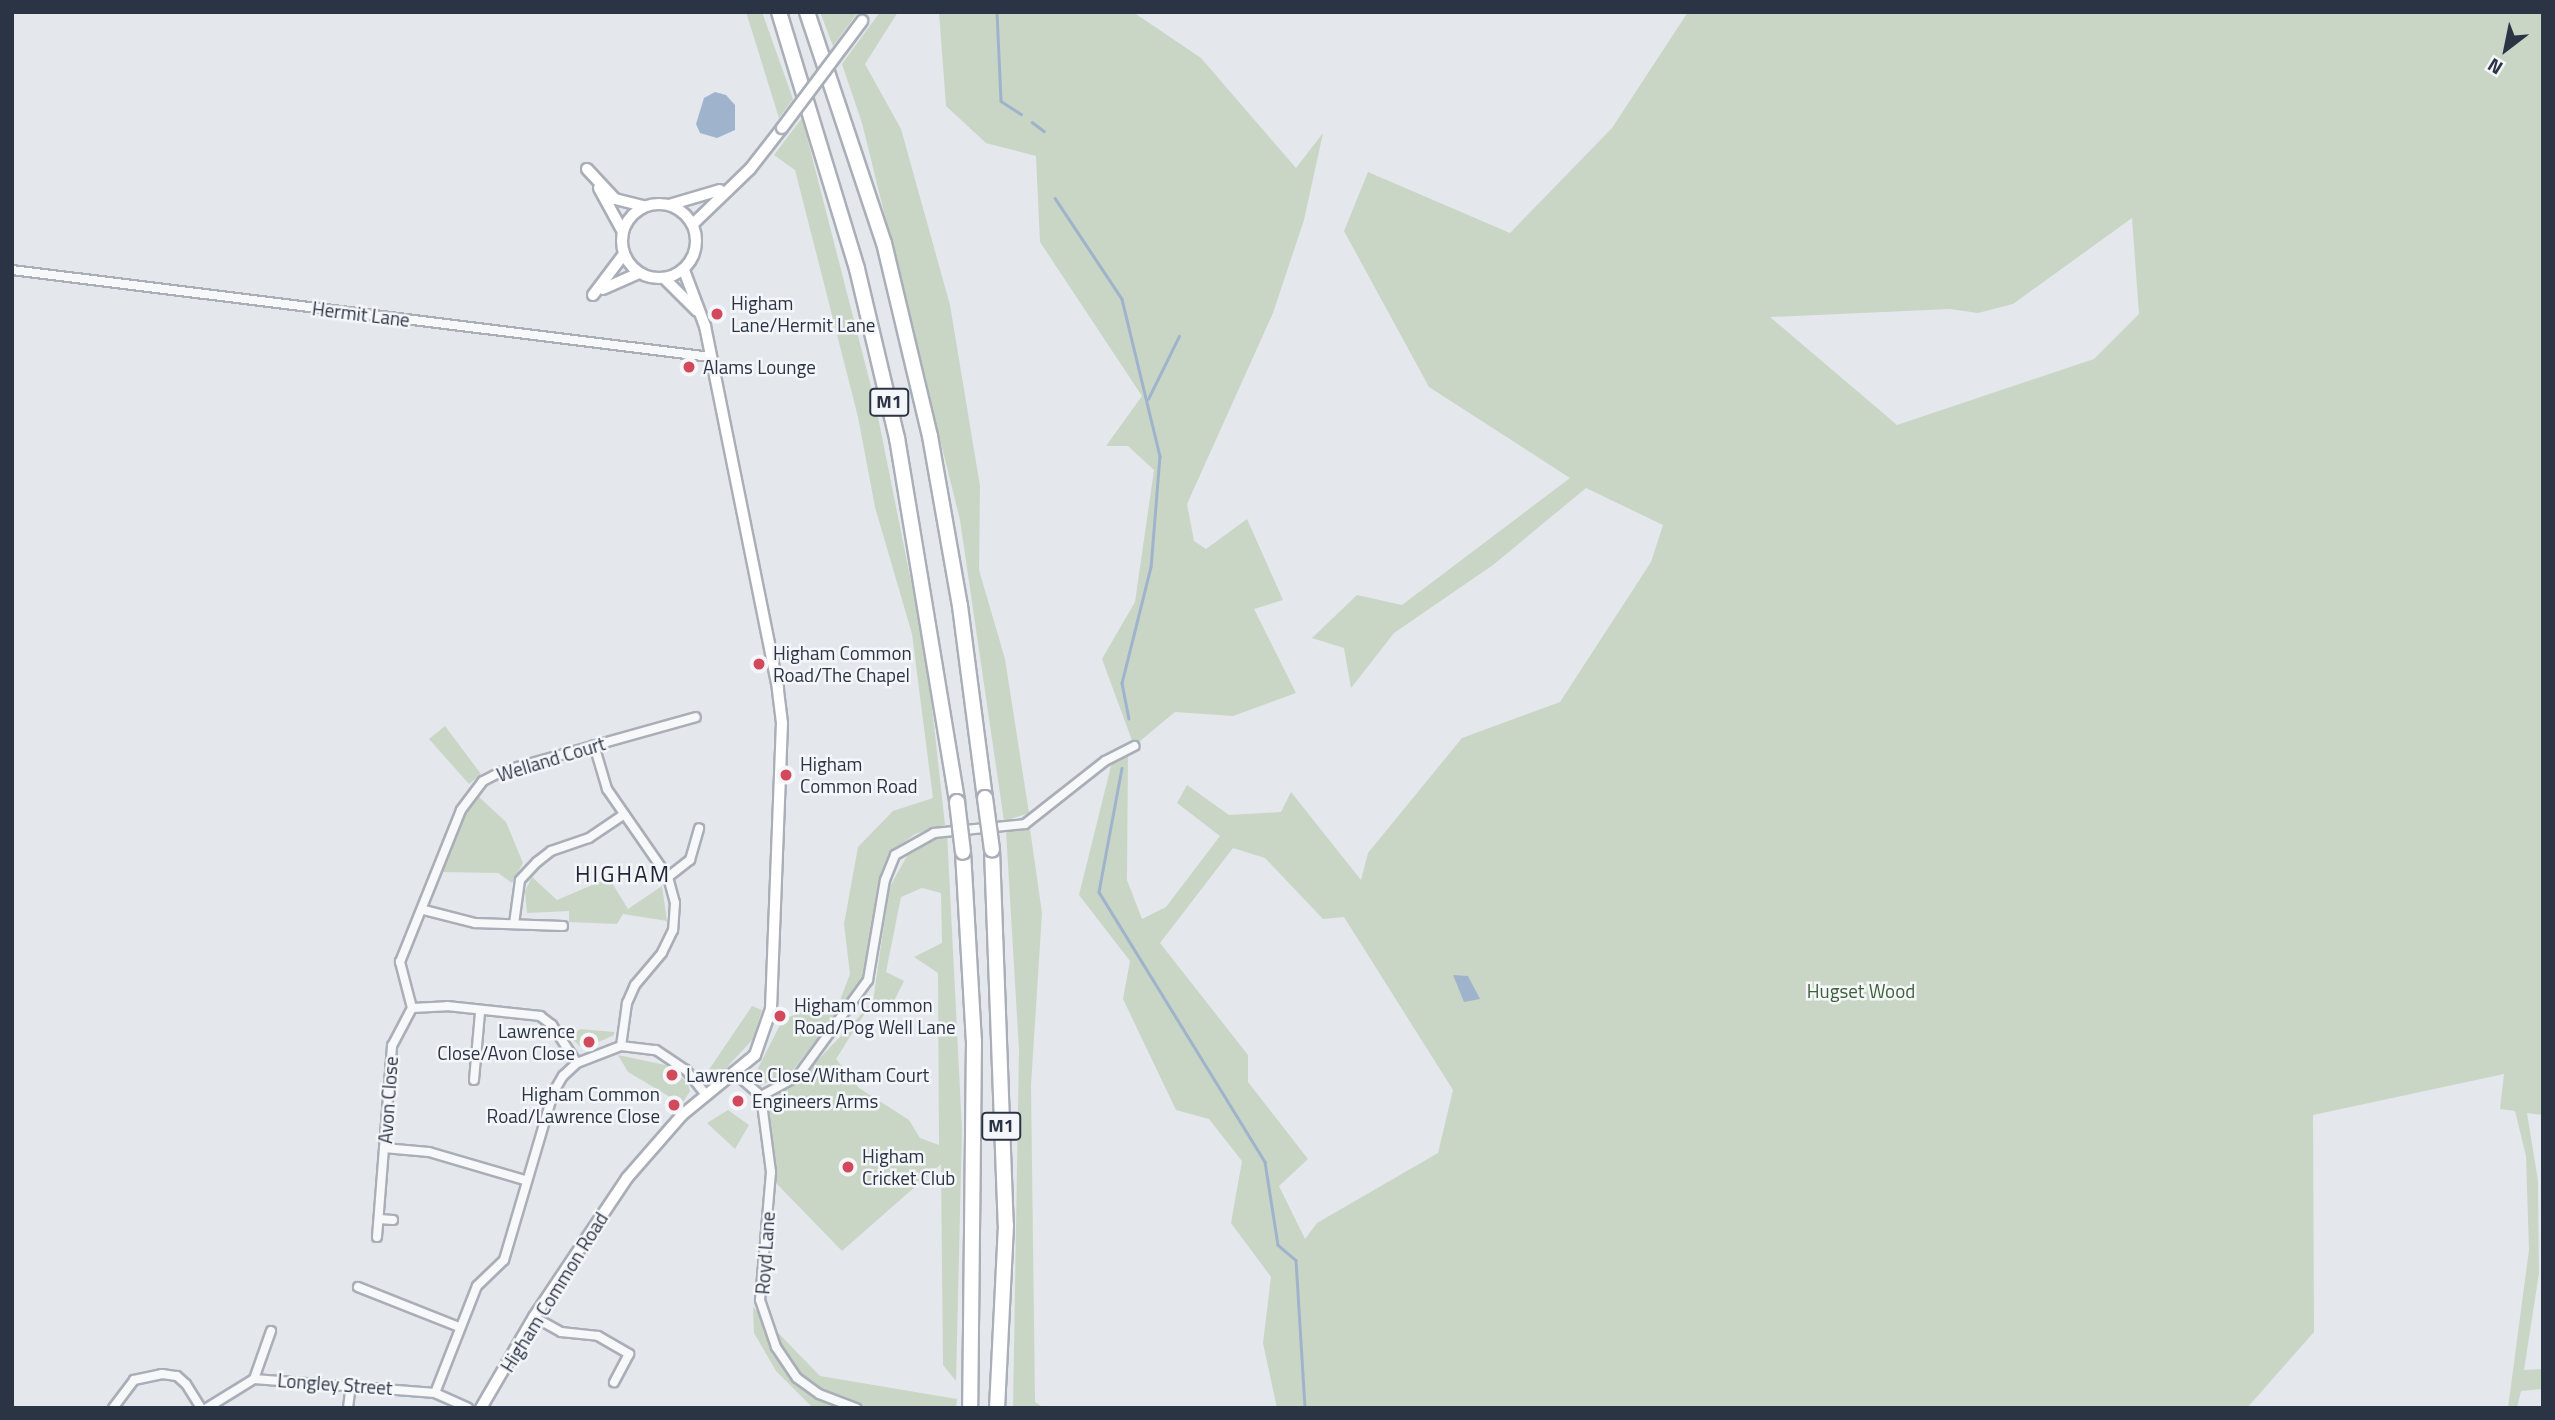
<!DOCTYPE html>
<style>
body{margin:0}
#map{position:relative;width:2555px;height:1420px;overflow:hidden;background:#e4e7ec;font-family:"Titillium Web",sans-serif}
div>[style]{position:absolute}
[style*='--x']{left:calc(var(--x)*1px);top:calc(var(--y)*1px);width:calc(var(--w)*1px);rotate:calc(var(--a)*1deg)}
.green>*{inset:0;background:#c9d6c5}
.water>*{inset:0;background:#9fb4cc}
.stream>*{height:2.5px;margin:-1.25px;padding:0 1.25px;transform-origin:1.25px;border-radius:1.25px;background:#9fb4cc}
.roads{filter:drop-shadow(2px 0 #a9aeb7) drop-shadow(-2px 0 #a9aeb7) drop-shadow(0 2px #a9aeb7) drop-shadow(0 -2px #a9aeb7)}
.street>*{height:8px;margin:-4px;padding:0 4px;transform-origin:4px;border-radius:4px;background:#f7f8fa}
.secondary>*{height:10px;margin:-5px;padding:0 5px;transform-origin:5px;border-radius:5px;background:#fff}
.secondary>.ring{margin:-5px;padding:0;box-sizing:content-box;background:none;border:10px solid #fff;border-radius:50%}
.highway>*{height:14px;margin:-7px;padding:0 7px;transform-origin:7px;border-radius:7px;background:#fff}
.bridges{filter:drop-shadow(2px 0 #a9aeb7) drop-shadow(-2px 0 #a9aeb7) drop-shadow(0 2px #a9aeb7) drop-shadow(0 -2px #a9aeb7)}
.secondary-bridge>*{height:10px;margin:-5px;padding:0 5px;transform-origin:5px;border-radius:5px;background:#fff}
.highway-bridge>*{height:14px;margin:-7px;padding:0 7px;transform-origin:7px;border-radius:7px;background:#fff}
.dots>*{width:19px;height:19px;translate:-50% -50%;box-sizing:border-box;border:4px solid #f4f6f9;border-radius:50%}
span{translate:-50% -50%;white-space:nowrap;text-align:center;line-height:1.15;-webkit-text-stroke:5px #f4f6f9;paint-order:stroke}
.shield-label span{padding:2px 5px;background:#f4f6f9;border:2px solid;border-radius:5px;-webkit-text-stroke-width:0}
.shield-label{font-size:18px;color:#2b3445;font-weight:700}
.poi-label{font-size:19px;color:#2b3445}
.left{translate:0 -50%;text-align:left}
.right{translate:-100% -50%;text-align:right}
.street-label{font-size:19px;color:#2b3445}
.park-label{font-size:19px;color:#3f6138}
.quarter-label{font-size:23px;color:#1d2536;letter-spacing:2px}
.frame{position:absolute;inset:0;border:14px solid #2b3445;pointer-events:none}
.north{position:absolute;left:2471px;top:14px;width:70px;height:70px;-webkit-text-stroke:5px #f4f6f9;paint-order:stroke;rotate:212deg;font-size:19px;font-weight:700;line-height:28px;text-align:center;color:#2b3445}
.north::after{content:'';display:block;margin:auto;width:24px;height:32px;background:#2b3445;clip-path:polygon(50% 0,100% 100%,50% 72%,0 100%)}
</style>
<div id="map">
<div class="green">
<div style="clip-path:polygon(746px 12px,762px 12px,793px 99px,779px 118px)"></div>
<div style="clip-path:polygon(820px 12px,858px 12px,833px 46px)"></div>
<div style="clip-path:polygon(880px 12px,898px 12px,865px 64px,901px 129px,950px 305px,980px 486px,979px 570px,1005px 659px,1029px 813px,1004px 821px,960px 520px,862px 123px,842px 64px)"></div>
<div style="clip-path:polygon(939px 12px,1133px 12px,1201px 58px,1296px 168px,1323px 133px,1304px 220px,1273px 313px,1187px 504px,1194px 541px,1206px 549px,1247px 519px,1283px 600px,1254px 609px,1296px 693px,1233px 716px,1175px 712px,1134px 746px,1102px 659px,1135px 602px,1154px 470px,1128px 446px,1106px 446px,1142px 396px,1040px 242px,1036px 156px,986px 143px,946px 106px)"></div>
<div style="clip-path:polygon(evenodd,1688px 12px,2543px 12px,2543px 1115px,2527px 1113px,2538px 1181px,2539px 1273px,2524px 1370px,2543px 1369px,2543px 1389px,2521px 1391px,2517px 1408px,2508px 1408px,2529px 1250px,2526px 1156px,2515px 1111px,2500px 1109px,2504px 1074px,2313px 1115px,2314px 1332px,2247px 1408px,1277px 1408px,1263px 1343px,1271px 1277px,1231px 1223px,1242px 1161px,1209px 1119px,1176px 1110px,1123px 999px,1130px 961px,1079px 895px,1112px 762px,1128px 755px,1127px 880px,1142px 919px,1166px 907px,1220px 836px,1177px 803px,1187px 785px,1229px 815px,1281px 812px,1291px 792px,1361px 880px,1368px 853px,1462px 738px,1560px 702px,1651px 562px,1663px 525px,1586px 488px,1493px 565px,1394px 633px,1351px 688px,1344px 648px,1312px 638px,1357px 595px,1402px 605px,1570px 478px,1429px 387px,1344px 231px,1368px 172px,1510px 233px,1612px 128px,1688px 12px,2132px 218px,2139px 314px,2094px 359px,1897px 425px,1770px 317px,1950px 309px,1978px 313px,2013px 304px,2132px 218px,1688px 12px,1233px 848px,1265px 858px,1323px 919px,1344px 917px,1453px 1090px,1438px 1153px,1317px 1223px,1305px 1239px,1279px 1186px,1308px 1159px,1248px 1082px,1248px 1055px,1160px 943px,1233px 848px)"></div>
<div style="clip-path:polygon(802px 118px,875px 402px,927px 661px,945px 825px,915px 834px,895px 849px,880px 877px,865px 978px,793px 1070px,760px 1086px,757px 1070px,783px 1019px,814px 1008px,837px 1008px,850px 974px,844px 924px,858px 847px,893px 811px,933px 798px,912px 634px,875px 507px,858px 417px,795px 170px,774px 155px)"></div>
<div style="clip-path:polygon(445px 726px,481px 774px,469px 784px,429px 739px)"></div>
<div style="clip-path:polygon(478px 796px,506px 822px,523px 863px,512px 883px,498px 873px,441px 872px,466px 812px)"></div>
<div style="clip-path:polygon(1030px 829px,1042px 913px,1031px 1085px,1035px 1402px,1044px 1408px,1013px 1408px,1019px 1050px,1006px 831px)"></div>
<div style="clip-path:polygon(evenodd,947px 832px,962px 1130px,956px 1381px,943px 1365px,941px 1164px,842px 1251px,776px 1183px,767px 1098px,800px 1079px,873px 1002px,889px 888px,907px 856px,947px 832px,922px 888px,941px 893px,942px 943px,914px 957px,938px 973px,939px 1145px,920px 1138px,909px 1120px,859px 1088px,836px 1059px,872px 1002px,890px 1009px,904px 981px,886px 972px,901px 897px,922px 888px)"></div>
<div style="clip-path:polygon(532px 877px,557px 900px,609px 878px,628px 909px,662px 886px,667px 921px,623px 914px,617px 924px,569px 922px,569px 911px,527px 913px,525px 891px)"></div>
<div style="clip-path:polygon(752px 1006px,762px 1010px,753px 1039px,719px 1076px,711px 1080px,704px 1077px)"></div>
<div style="clip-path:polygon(580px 1029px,614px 1032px,614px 1035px,583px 1049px,570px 1037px)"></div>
<div style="clip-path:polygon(618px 1055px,670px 1066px,688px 1084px,690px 1091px,682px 1104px,628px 1072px)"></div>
<div style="clip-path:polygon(728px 1110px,749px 1125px,735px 1149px,707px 1123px)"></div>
<div style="clip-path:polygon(753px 1307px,820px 1376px,957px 1399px,956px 1408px,813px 1408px,776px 1371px,754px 1333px)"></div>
</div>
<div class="water">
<div style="clip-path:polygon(715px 92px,726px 95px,735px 105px,735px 130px,717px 138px,700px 133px,696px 124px,704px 98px)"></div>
<div style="clip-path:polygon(1453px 975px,1468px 976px,1480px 999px,1464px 1002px)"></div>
</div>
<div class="stream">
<div style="--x:997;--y:12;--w:89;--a:87.4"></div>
<div style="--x:1001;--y:101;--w:24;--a:33"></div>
<div style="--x:1032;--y:122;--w:15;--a:37"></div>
<div style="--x:1055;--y:198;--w:121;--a:56.4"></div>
<div style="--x:1122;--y:299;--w:162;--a:76.4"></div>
<div style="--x:1160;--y:456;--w:111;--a:94.6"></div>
<div style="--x:1151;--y:567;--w:120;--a:104"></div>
<div style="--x:1122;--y:683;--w:36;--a:79"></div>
<div style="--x:1148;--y:399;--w:70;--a:-63.8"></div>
<div style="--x:1122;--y:768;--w:126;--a:100.5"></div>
<div style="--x:1099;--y:892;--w:317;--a:58.4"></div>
<div style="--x:1265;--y:1162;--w:84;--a:81.1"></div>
<div style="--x:1278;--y:1245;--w:23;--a:40"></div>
<div style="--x:1296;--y:1260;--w:148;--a:86.5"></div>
</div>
<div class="roads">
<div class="street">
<div style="--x:12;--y:270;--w:703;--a:7.1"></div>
<div style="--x:594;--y:745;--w:46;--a:73.5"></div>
<div style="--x:607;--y:789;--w:107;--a:55.3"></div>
<div style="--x:668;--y:877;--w:27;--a:75"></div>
<div style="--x:675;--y:903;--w:27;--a:94"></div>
<div style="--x:673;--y:930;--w:25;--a:116"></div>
<div style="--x:662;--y:953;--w:42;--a:130.2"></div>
<div style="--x:635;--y:985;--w:20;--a:114"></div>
<div style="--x:627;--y:1003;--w:43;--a:97.9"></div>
<div style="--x:668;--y:877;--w:28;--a:-38"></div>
<div style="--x:690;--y:860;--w:33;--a:-74"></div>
<div style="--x:424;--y:910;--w:53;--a:14.3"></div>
<div style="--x:475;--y:923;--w:88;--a:2"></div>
<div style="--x:514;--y:924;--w:44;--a:-82.2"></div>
<div style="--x:520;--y:880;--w:25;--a:-47"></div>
<div style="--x:537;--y:862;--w:18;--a:-38"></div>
<div style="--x:551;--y:851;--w:40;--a:-18.9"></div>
<div style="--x:589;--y:838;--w:40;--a:-34"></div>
<div style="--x:412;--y:1008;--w:48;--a:-104.6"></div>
<div style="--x:400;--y:962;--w:164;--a:-68.1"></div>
<div style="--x:461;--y:810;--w:36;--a:-53"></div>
<div style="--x:483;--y:781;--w:22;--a:-27"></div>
<div style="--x:503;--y:771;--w:200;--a:-15.6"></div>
<div style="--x:736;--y:1074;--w:33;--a:41"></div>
<div style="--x:761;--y:1096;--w:42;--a:-28.4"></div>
<div style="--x:798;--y:1076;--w:119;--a:-53.9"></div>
<div style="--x:868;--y:980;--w:101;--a:-80.4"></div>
<div style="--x:885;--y:880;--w:27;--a:-68"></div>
<div style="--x:895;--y:855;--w:45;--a:-29.4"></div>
<div style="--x:934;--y:833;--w:91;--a:-5.6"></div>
<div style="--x:1025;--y:824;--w:102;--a:-38.2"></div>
<div style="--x:1105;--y:761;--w:33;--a:-27"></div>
<div style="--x:474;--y:1080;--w:67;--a:-84.9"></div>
<div style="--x:761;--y:1096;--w:77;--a:82.5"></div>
<div style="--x:771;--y:1172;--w:128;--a:94.9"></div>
<div style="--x:760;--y:1300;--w:50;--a:71.2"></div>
<div style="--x:776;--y:1347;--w:37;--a:56"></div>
<div style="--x:797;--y:1378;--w:27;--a:36"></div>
<div style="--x:819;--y:1394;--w:40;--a:21"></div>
<div style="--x:384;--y:1148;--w:45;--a:5.1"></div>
<div style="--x:429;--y:1152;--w:100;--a:16.3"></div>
<div style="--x:379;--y:1219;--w:14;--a:4"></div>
<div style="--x:377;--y:1237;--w:192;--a:-85.5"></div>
<div style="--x:392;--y:1046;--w:43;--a:-62.2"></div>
<div style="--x:412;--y:1008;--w:35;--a:-3"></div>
<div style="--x:447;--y:1006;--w:94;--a:6.1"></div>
<div style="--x:540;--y:1016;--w:15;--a:37"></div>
<div style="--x:552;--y:1025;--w:45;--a:56.7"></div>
<div style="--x:358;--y:1287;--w:109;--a:21.6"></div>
<div style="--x:534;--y:1317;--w:31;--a:29"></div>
<div style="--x:561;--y:1332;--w:37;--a:6"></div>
<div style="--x:598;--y:1336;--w:36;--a:30"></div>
<div style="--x:629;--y:1354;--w:32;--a:118"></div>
<div style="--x:254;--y:1379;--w:51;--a:-70.5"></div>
<div style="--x:435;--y:1393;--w:115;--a:-68.6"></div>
<div style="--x:477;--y:1286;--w:37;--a:-44"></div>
<div style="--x:504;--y:1260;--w:174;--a:-73.6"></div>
<div style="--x:553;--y:1093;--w:20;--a:-60"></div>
<div style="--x:563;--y:1076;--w:19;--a:-43"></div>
<div style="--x:577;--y:1063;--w:47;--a:-21.1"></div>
<div style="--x:621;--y:1046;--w:35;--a:7"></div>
<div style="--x:656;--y:1050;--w:36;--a:34"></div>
<div style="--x:686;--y:1070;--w:32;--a:51"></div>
<div style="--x:113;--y:1408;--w:35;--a:-53"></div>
<div style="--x:134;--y:1380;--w:29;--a:-12"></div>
<div style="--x:162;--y:1374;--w:15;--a:8"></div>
<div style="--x:177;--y:1376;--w:12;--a:42"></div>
<div style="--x:186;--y:1384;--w:28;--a:58"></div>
<div style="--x:207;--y:1408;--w:55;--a:-31.7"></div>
<div style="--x:254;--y:1379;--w:182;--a:4.4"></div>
<div style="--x:435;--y:1393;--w:36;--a:24"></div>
<div style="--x:348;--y:1408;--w:24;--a:-83"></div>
</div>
<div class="secondary">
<div style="--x:587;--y:169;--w:41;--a:47"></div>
<div style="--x:615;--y:199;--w:29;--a:14"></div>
<div style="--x:599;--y:188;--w:50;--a:61.4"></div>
<div class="ring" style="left:622px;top:204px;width:64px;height:64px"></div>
<div style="--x:669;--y:205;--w:53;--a:-16.4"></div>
<div style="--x:693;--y:224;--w:79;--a:-44"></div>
<div style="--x:750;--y:169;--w:52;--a:-52"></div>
<div style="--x:665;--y:279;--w:45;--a:45"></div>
<div style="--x:603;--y:289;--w:39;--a:-24"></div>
<div style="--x:593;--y:295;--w:51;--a:-52.9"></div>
<div style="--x:481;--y:1408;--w:105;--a:-59.8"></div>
<div style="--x:534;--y:1317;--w:167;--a:-56.2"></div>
<div style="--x:627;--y:1178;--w:84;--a:-48.9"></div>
<div style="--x:682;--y:1115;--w:94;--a:-39.4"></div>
<div style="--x:755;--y:1055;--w:49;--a:-70.8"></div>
<div style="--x:771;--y:1009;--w:286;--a:-87.8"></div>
<div style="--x:782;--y:723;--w:35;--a:-97"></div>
<div style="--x:778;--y:688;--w:369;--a:-101.4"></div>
<div style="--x:705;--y:326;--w:60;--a:-110.6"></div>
</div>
<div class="highway">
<div style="--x:779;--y:12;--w:269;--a:73.1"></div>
<div style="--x:857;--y:269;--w:174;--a:76.7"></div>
<div style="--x:897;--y:438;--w:369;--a:80.6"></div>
<div style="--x:807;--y:12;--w:243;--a:71.6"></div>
<div style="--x:884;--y:243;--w:198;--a:76.6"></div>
<div style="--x:930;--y:436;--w:173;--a:80"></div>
<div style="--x:960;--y:606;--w:194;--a:82.6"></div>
<div style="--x:992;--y:850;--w:375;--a:87.9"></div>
<div style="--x:1006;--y:1225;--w:183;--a:92.8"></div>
<div style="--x:963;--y:852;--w:189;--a:86.7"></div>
<div style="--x:974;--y:1041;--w:367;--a:90.6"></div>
</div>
</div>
<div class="bridges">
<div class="secondary-bridge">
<div style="--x:782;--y:128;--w:134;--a:-53.2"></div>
</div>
<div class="highway-bridge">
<div style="--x:985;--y:798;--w:52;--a:82.3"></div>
<div style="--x:957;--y:802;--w:50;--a:83.2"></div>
</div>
</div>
<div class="dots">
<div style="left:717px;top:314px;background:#d1495b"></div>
<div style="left:689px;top:367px;background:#d1495b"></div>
<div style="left:759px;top:664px;background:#d1495b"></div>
<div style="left:786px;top:775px;background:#d1495b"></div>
<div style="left:780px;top:1016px;background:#d1495b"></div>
<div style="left:589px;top:1042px;background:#d1495b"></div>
<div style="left:672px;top:1075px;background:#d1495b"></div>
<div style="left:738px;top:1101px;background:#d1495b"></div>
<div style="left:674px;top:1105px;background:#d1495b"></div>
<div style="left:848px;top:1167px;background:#d1495b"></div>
</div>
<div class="shield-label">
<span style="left:889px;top:402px">M1</span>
<span style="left:1001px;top:1126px">M1</span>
</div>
<div class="poi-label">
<span class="left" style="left:731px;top:314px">Higham<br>Lane/Hermit Lane</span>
<span class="left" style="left:703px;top:367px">Alams Lounge</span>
<span class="left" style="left:773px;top:664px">Higham Common<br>Road/The Chapel</span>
<span class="left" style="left:800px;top:775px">Higham<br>Common Road</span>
<span class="left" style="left:794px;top:1016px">Higham Common<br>Road/Pog Well Lane</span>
<span class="right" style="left:575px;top:1042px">Lawrence<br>Close/Avon Close</span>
<span class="left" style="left:686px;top:1075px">Lawrence Close/Witham Court</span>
<span class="right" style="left:660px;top:1105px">Higham Common<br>Road/Lawrence Close</span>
<span class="left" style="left:752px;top:1101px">Engineers Arms</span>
<span class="left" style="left:862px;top:1167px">Higham<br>Cricket Club</span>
</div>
<div class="street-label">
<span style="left:361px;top:314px;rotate:7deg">Hermit Lane</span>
<span style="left:551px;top:759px;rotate:-17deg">Welland Court</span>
<span style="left:388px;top:1100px;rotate:-86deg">Avon Close</span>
<span style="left:765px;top:1253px;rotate:-86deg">Royd Lane</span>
<span style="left:554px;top:1292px;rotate:-58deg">Higham Common Road</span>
<span style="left:335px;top:1384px;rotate:4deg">Longley Street</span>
</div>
<div class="park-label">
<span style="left:1861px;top:991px">Hugset Wood</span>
</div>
<div class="quarter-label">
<span style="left:623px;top:874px">HIGHAM</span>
</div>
<div class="frame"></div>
<div class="north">N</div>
</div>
